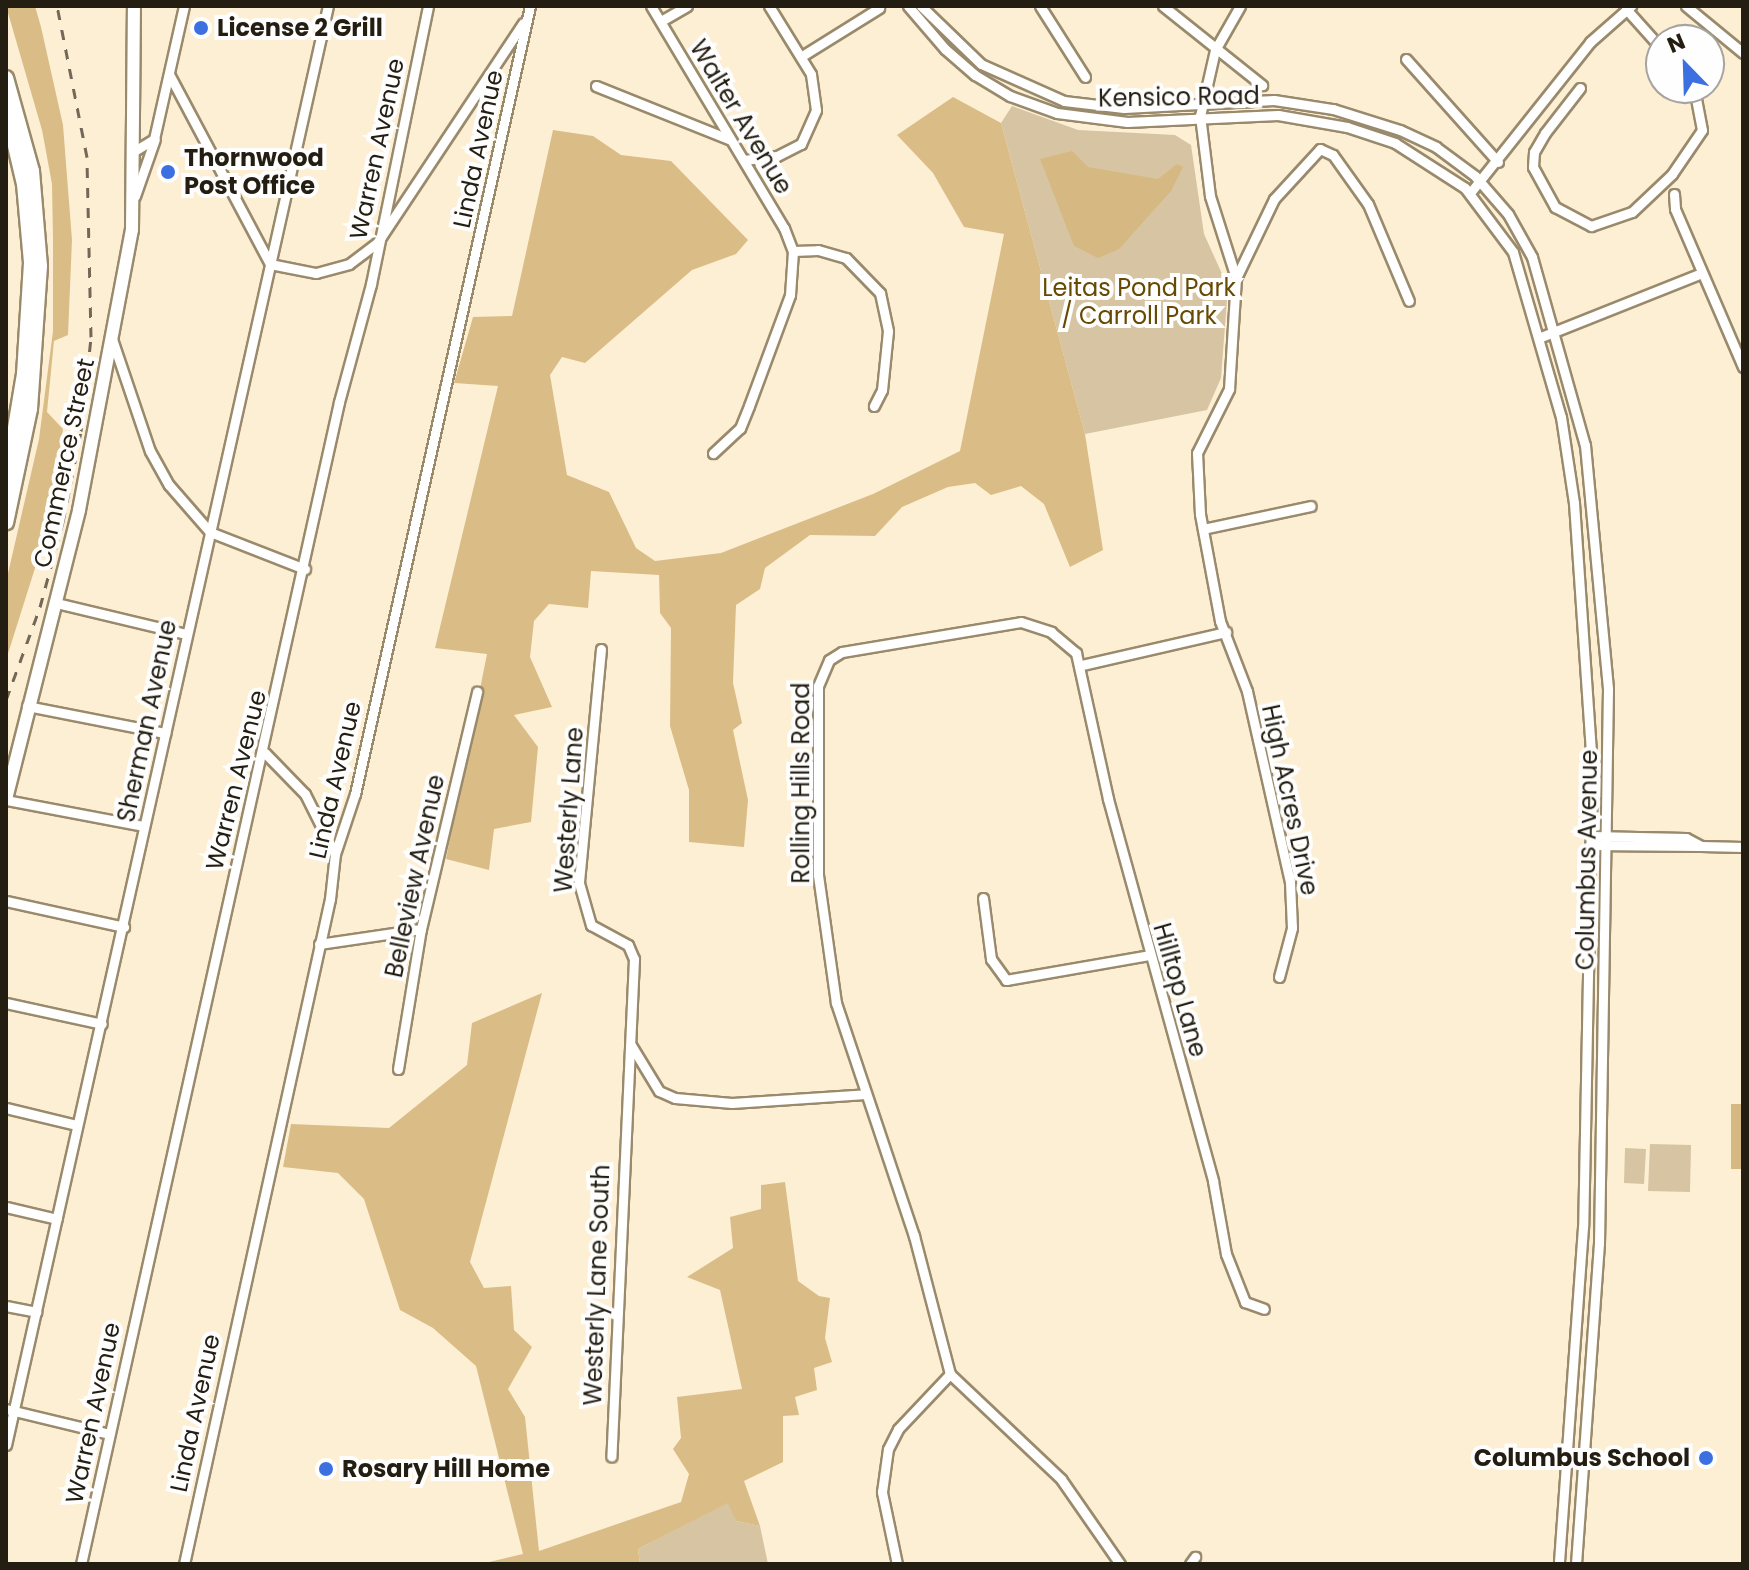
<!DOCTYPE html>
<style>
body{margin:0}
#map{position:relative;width:1749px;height:1570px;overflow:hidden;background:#fdefd4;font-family:Poppins,sans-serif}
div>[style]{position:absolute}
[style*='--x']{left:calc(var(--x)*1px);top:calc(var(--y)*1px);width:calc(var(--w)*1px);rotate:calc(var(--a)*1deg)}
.green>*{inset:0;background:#d6c4a2}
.forest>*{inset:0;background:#dabd86}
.water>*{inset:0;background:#d6b982}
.roads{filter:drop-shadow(2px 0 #9a8a6c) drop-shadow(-2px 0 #9a8a6c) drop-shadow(0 2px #9a8a6c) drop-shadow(0 -2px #9a8a6c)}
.minor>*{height:9px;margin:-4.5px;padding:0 4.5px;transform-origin:4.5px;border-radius:4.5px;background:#fff}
.major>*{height:12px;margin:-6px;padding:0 6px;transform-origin:6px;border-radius:6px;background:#fff}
.highway>*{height:14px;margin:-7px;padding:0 7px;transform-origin:7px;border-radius:7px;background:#fff}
.rail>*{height:3px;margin-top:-1.5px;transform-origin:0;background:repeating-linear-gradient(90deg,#716857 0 10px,transparent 0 20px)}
.dots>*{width:22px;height:22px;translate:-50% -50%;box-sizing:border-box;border:4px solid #fefefe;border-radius:50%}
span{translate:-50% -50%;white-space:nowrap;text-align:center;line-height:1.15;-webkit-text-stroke:8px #fefefe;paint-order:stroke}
.poi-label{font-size:24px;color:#241e12;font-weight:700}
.left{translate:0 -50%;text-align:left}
.right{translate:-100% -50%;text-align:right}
.street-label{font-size:24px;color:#241e12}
.park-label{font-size:24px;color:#664a02}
.frame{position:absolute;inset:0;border:8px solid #241e12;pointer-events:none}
.north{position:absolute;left:1645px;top:24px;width:80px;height:80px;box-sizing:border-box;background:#fefefe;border:2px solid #a7a4a0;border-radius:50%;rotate:337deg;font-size:22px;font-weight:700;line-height:32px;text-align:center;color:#241e12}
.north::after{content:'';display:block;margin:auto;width:28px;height:36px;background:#3c70e0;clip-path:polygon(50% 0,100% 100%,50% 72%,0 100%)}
</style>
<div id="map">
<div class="green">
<div style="clip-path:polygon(1012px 106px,1078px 130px,1175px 135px,1191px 145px,1204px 234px,1228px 287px,1221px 378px,1207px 410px,1085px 434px,1001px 123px)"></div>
<div style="clip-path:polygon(1650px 1144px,1691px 1145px,1690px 1192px,1648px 1191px)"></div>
<div style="clip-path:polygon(1625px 1148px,1646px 1149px,1644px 1184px,1624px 1183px)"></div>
<div style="clip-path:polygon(729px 1502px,736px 1521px,760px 1526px,768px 1564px,640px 1564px,638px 1549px)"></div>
</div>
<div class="forest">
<div style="clip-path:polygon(6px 6px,35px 6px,41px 27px,63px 125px,72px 240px,68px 335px,54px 341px,47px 412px,63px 429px,48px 527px,6px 660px,6px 582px,39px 439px,53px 331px,53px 240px,52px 184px,42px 130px)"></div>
<div style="clip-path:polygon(953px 97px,1001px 123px,1085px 434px,1103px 550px,1070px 567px,1044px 504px,1021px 486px,991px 495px,975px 483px,948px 487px,902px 507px,875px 536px,810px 535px,765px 568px,760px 589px,736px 605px,733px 683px,742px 723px,733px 730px,748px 800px,744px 847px,689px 842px,689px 790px,670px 726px,671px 628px,660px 613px,659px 575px,591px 571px,588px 608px,549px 604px,534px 621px,530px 657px,552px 707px,514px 715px,538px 747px,531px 822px,494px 829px,489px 870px,446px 859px,487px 654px,435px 648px,498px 386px,454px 383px,473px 317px,512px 316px,553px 130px,593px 136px,621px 155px,671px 161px,748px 240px,736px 254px,692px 270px,585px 363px,562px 357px,550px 375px,567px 475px,609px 492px,636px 548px,655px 561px,721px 553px,873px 494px,960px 451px,1004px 234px,964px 227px,933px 173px,897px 135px)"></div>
<div style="clip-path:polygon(542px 993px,470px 1262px,484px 1288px,511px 1286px,514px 1330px,532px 1347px,508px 1389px,525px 1417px,539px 1551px,681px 1502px,689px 1474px,673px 1449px,681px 1438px,677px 1397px,742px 1389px,720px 1290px,687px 1277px,733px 1248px,730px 1217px,761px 1209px,761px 1185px,785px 1182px,798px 1281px,819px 1296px,830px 1298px,825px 1338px,832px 1362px,814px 1368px,817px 1390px,795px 1397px,799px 1415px,783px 1416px,783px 1462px,744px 1481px,760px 1526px,736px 1521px,728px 1503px,638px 1549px,640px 1564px,481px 1564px,523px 1554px,476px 1366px,433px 1328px,400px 1310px,364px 1199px,338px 1173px,283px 1167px,291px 1124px,389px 1128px,467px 1065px,472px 1023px)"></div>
</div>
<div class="water">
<div style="clip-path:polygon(1072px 151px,1088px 167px,1158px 179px,1177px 164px,1183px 167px,1171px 191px,1119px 249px,1098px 258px,1074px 246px,1040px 159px)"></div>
<div style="clip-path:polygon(1731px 1104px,1743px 1104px,1743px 1169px,1731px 1169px)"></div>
</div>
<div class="roads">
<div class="minor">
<div style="--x:651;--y:6;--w:259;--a:59.1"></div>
<div style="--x:784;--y:228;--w:25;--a:69"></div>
<div style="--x:793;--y:251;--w:44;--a:93.9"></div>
<div style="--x:790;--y:295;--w:118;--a:110.3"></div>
<div style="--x:749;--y:406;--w:24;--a:112"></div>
<div style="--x:740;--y:428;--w:37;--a:137"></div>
<div style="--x:908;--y:6;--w:57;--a:49.3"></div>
<div style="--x:945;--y:49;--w:40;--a:41"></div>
<div style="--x:975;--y:75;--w:41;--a:31"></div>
<div style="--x:1010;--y:96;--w:50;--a:19.9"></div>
<div style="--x:1057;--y:113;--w:71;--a:7.3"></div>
<div style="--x:1127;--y:122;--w:151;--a:-2.7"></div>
<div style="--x:1278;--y:115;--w:70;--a:9.9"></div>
<div style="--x:1347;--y:127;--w:51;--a:18.4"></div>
<div style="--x:1395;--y:143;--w:83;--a:32.7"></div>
<div style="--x:1465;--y:188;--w:80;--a:53.1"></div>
<div style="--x:1513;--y:252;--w:172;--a:73.8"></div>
<div style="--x:1561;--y:417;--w:87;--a:81.4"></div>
<div style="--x:1574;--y:503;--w:266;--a:86.1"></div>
<div style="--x:1592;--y:768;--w:459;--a:91.1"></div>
<div style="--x:1583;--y:1227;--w:338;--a:94.1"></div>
<div style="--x:921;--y:6;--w:83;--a:44"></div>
<div style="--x:981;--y:64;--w:91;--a:24"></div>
<div style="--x:1064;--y:101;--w:60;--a:6.7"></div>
<div style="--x:1124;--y:108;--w:150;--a:-3.1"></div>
<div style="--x:1274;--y:100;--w:60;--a:8.7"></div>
<div style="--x:1333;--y:109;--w:70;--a:17.4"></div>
<div style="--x:1400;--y:130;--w:40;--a:25"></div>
<div style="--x:1436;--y:147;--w:49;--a:36.6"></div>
<div style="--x:1475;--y:176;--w:50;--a:49"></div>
<div style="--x:1508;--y:214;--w:49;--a:60.8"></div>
<div style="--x:1532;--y:257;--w:195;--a:74.3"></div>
<div style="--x:1585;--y:445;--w:245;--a:84.6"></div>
<div style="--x:1608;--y:689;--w:554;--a:90.93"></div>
<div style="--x:1599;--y:1243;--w:322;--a:94.1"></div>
<div style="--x:1040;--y:6;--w:84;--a:57.6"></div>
<div style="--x:1163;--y:6;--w:127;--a:38.6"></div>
<div style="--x:1686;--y:6;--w:74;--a:39.5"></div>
<div style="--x:1626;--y:9;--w:52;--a:48.1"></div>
<div style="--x:661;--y:21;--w:30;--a:-30"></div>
<div style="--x:802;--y:56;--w:91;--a:-31.9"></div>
<div style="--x:1406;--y:59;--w:138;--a:48.2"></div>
<div style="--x:169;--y:74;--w:215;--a:62"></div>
<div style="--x:270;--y:264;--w:47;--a:11.1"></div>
<div style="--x:316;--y:273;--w:34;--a:-15"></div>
<div style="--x:349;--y:264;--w:35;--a:-37"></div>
<div style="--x:377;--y:243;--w:264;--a:-56.4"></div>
<div style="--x:596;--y:86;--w:145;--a:21.8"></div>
<div style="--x:1580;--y:88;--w:57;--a:127.9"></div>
<div style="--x:1545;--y:133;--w:22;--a:120"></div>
<div style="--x:1534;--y:152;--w:15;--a:94"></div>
<div style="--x:1533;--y:167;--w:46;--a:61.2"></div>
<div style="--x:1555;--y:207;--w:41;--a:27.8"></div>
<div style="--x:1591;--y:226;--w:43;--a:-18.9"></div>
<div style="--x:1632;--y:212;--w:55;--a:-43.5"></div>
<div style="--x:1672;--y:174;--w:53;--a:-55.7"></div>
<div style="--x:1702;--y:130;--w:43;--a:-100.8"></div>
<div style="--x:136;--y:150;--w:21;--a:-31"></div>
<div style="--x:154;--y:139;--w:136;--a:-77.3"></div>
<div style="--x:744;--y:160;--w:33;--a:-7"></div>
<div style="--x:777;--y:156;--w:27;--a:-27"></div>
<div style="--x:801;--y:144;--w:37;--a:-66"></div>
<div style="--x:816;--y:110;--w:36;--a:-98"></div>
<div style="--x:811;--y:74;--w:80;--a:-121.7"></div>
<div style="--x:1470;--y:193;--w:193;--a:-51.5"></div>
<div style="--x:1590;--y:42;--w:55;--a:-41.3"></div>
<div style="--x:1674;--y:194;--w:15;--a:86"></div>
<div style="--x:1675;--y:209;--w:172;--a:66.7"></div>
<div style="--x:135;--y:196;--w:60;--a:-70.7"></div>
<div style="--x:793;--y:251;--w:25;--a:-2"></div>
<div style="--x:818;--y:250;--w:29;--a:16"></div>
<div style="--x:846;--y:258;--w:49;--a:45.8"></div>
<div style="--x:880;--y:293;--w:39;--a:78"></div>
<div style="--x:888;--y:331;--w:59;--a:95.8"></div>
<div style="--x:882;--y:390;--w:18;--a:117"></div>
<div style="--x:1236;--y:278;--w:86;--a:-107.6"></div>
<div style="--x:1210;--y:196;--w:81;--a:-97.1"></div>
<div style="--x:1200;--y:116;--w:68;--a:-77.2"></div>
<div style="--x:1215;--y:50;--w:51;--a:-60.4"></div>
<div style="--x:1541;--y:337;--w:173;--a:-21.7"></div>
<div style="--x:112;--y:339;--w:118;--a:71.3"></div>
<div style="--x:150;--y:451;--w:39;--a:61"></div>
<div style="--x:169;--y:485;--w:62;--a:48.9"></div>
<div style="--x:210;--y:532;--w:102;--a:21.3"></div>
<div style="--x:1203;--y:529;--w:110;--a:-12"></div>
<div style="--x:56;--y:603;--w:134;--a:13.4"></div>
<div style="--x:601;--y:649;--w:235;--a:95.4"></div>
<div style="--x:579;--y:883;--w:44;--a:74.1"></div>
<div style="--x:591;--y:925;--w:42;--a:28.4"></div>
<div style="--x:628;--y:945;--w:15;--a:67"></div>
<div style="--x:634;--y:959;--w:498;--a:92.6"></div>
<div style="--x:1082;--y:665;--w:148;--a:-12.9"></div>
<div style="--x:27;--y:706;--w:141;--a:11.1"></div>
<div style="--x:265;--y:753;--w:57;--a:45.7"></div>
<div style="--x:305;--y:794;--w:67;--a:63.4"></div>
<div style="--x:6;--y:800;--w:140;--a:10.7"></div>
<div style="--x:1590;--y:845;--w:111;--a:0.5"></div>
<div style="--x:1701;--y:846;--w:17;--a:-152"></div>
<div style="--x:1686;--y:838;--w:95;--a:-178.8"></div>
<div style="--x:1701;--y:846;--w:42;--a:1.4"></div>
<div style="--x:983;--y:898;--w:62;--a:82.5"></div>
<div style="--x:991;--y:959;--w:26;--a:54"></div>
<div style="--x:1006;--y:980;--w:145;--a:-9.9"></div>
<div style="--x:6;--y:901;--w:121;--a:12.4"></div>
<div style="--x:319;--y:944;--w:103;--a:-8.4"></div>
<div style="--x:1279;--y:977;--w:51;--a:-75.1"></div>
<div style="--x:1292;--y:928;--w:46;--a:-92.5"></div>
<div style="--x:1290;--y:882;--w:196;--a:-102.7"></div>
<div style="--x:1247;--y:691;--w:75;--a:-111.1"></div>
<div style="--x:1220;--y:621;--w:109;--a:-100.6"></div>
<div style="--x:1200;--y:514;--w:61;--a:-92.8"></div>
<div style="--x:1197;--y:453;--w:72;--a:-63.4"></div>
<div style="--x:1229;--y:389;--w:111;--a:-86.4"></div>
<div style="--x:1236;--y:278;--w:88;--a:-64.3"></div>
<div style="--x:1274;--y:199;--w:68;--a:-47.4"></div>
<div style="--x:1320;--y:149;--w:14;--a:25"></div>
<div style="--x:1333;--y:155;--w:60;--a:54.5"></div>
<div style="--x:1368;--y:204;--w:105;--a:67.1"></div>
<div style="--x:6;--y:1003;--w:98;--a:12.3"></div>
<div style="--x:631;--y:1045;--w:54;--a:58.7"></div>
<div style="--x:659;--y:1091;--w:17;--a:24"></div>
<div style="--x:675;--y:1098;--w:57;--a:5"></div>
<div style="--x:732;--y:1103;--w:134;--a:-3.8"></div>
<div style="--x:398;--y:1069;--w:142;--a:-80.7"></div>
<div style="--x:421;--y:929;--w:244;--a:-76.7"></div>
<div style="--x:6;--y:1108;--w:73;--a:13.5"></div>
<div style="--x:6;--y:1207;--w:52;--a:13.2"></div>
<div style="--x:6;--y:1306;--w:31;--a:11"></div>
<div style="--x:6;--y:1409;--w:106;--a:13.6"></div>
<div style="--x:6;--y:1445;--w:1475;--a:-77.39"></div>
<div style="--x:81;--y:1564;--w:1190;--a:-77.48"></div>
<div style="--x:339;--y:402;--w:122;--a:-74.8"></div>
<div style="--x:371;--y:284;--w:284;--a:-78.4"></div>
<div style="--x:184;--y:1564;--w:681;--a:-77.62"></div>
<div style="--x:330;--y:899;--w:45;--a:-83.7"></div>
<div style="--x:335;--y:854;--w:63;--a:-71.6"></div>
<div style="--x:355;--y:794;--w:807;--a:-77.48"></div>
<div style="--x:897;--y:1564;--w:74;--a:-101.8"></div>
<div style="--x:882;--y:1492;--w:43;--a:-82.1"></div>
<div style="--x:888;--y:1449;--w:22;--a:-63"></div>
<div style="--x:898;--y:1429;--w:76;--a:-46.6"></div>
<div style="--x:1120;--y:1564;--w:103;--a:-124.8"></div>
<div style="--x:1061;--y:1479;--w:153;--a:-136.6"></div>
<div style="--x:950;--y:1374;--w:143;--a:-104.6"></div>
<div style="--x:914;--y:1236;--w:246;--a:-108.5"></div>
<div style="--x:836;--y:1003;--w:129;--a:-98"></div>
<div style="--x:818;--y:875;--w:189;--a:-90"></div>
<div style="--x:818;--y:686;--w:28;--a:-67"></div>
<div style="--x:829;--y:660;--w:15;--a:-32"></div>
<div style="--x:842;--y:652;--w:181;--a:-9.5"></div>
<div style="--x:1021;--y:622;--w:32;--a:18"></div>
<div style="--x:1051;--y:632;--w:33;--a:40"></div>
<div style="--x:1076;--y:653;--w:149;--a:77.6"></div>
<div style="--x:1108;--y:799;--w:396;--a:74.6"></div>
<div style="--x:1213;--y:1181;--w:74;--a:79.9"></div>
<div style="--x:1226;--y:1254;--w:52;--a:68.4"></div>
<div style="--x:1245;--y:1302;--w:20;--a:20"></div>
<div style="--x:1190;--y:1564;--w:9;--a:-54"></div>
</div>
<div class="major">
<div style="--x:6;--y:799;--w:298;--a:-75.8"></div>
<div style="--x:79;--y:510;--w:285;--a:-79.3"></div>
<div style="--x:132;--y:230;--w:224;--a:-89.5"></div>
</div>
<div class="highway">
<div style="--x:6;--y:78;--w:97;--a:74.4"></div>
<div style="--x:32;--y:171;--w:95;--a:85.2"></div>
<div style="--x:40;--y:266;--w:143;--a:94"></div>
<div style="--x:30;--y:409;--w:116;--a:101.9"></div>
<div style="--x:6;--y:108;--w:78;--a:76.7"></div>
<div style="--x:24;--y:184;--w:79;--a:84.9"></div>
<div style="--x:31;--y:263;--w:111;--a:93.6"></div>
<div style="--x:24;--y:374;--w:109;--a:99.5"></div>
</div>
</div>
<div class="rail">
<div style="--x:6;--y:700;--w:99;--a:-69.9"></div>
<div style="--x:40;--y:607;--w:88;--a:-74.9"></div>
<div style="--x:63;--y:522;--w:93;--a:-78.8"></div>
<div style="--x:81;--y:431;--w:95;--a:-83.9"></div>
<div style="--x:91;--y:337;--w:180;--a:-91.3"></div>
<div style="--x:87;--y:157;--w:154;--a:-101.2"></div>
</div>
<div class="dots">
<div style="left:201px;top:28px;background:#3c70e0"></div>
<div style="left:168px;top:172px;background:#3c70e0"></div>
<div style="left:1706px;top:1458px;background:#3c70e0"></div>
<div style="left:326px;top:1469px;background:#3c70e0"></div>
</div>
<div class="poi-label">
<span class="left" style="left:217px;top:28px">License 2 Grill</span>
<span class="left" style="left:184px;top:172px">Thornwood<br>Post Office</span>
<span class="right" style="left:1690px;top:1458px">Columbus School</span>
<span class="left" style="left:342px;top:1469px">Rosary Hill Home</span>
</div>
<div class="street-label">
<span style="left:1179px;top:97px;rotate:-1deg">Kensico Road</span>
<span style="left:741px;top:117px;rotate:59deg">Walter Avenue</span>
<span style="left:377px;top:149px;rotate:-78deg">Warren Avenue</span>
<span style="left:478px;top:149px;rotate:-78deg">Linda Avenue</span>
<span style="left:64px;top:463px;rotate:-78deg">Commerce Street</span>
<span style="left:147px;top:721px;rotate:-78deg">Sherman Avenue</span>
<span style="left:236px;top:780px;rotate:-76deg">Warren Avenue</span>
<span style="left:335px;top:780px;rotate:-77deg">Linda Avenue</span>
<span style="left:801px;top:783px;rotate:-90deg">Rolling Hills Road</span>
<span style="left:1290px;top:800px;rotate:78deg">High Acres Drive</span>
<span style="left:569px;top:810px;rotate:-86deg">Westerly Lane</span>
<span style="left:1587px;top:860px;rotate:-89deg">Columbus Avenue</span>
<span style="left:415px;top:876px;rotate:-78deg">Belleview Avenue</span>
<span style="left:1180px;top:990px;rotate:74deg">Hilltop Lane</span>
<span style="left:597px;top:1285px;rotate:-88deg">Westerly Lane South</span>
<span style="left:93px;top:1413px;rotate:-78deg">Warren Avenue</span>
<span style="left:195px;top:1413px;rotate:-78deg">Linda Avenue</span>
</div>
<div class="park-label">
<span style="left:1139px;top:302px">Leitas Pond Park<br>/ Carroll Park</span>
</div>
<div class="frame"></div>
<div class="north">N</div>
</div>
